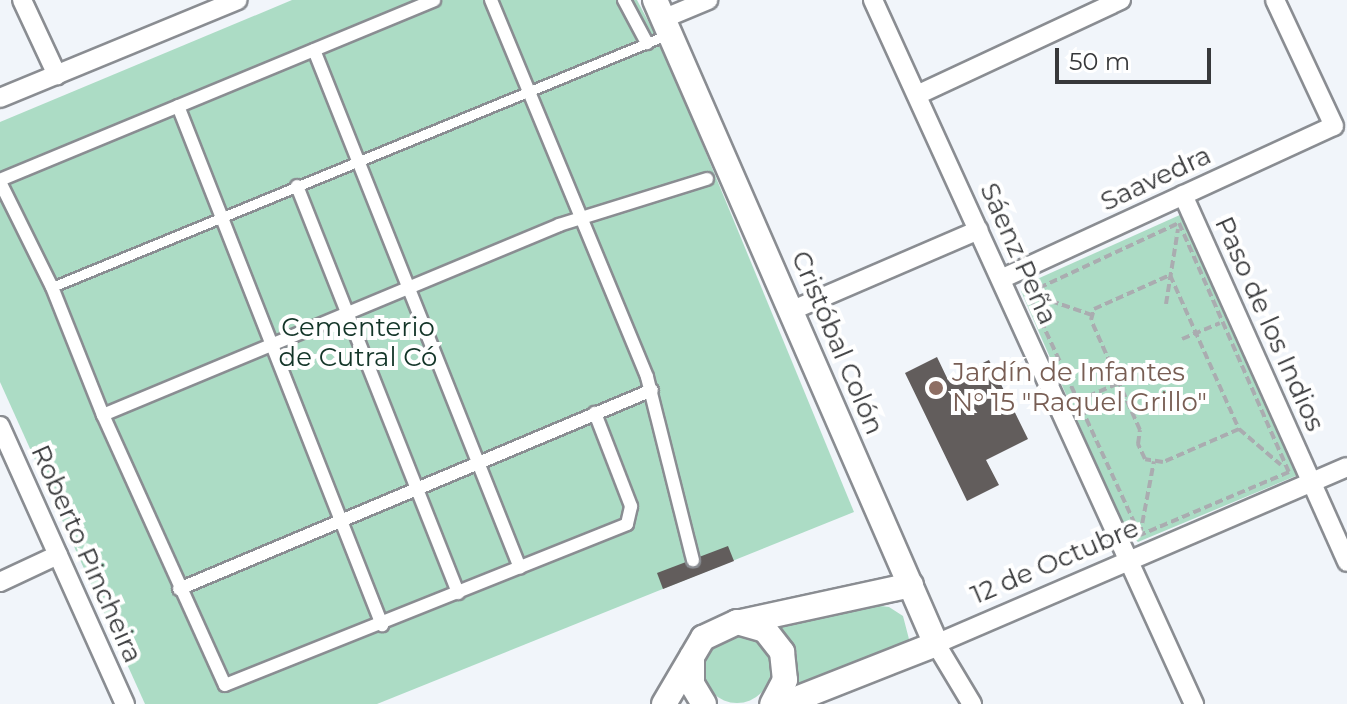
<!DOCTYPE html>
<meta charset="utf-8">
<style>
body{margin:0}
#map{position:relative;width:1347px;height:704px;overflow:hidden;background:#f1f5fa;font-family:Montserrat,sans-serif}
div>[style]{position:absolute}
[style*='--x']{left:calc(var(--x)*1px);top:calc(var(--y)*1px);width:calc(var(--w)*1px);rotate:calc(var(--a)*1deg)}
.green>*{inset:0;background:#acdcc5}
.round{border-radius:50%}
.building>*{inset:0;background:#625d5c}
.path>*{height:4px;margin-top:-2px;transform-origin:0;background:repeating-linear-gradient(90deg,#aaacb0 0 8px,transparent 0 12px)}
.roads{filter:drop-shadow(2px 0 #8a8d92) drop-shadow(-2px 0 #8a8d92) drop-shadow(0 2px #8a8d92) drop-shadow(0 -2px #8a8d92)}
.service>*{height:9px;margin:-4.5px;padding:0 4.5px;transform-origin:4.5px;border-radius:4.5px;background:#fff}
.pedestrian>*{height:12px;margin:-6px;padding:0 6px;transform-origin:6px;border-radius:6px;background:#fff}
.minor>*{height:18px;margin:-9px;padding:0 9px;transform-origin:9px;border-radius:9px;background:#fff}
.secondary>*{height:24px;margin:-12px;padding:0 12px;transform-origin:12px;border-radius:12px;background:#fff}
.dots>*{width:22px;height:22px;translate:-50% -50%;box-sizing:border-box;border:4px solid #fff;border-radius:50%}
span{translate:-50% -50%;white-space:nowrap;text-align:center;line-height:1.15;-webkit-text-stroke:8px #fff;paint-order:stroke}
.street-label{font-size:26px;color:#37383a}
.park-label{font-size:26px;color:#133528}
.education-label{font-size:26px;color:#785e54}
.left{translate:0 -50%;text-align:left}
.scale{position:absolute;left:1055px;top:48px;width:156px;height:36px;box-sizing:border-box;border:4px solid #37383a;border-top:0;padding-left:10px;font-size:24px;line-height:28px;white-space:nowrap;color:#37383a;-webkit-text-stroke:6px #fff;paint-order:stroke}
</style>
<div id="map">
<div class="green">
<div style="clip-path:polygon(292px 0,637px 0,663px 49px,854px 512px,377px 704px,145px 704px,0 382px,0 122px)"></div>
<div style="clip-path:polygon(1182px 214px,1298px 475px,1138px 542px,1125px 530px,1021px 291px,1026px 284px)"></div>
<div style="clip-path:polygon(872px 605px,889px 607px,903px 616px,910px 643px,793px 694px,797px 653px,779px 625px)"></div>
<div class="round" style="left:703px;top:635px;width:68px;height:68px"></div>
</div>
<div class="building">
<div style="clip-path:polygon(937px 357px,948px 380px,989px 360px,1028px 439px,986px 460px,999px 485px,967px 501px,905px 373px)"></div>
<div style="clip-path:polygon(728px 546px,734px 561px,663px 589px,657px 573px)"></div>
</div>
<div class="path">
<div style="--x:1179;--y:223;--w:272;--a:66.2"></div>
<div style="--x:1289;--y:472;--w:162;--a:157.1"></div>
<div style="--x:1140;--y:535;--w:267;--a:-114.8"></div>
<div style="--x:1028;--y:293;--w:166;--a:-24.9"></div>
<div style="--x:1170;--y:275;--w:169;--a:65.9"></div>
<div style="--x:1239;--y:429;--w:83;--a:156.5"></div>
<div style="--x:1163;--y:462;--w:18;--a:-171"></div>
<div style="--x:1145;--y:459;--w:17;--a:-115"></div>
<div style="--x:1138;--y:444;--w:14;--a:-82"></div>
<div style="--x:1140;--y:430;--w:120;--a:-114"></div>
<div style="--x:1091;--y:320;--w:11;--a:-75"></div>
<div style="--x:1094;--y:309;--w:83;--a:-24.1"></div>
<div style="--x:1028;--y:293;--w:68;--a:19"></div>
<div style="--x:1166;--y:304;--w:76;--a:-80.9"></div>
<div style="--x:1182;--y:339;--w:41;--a:-22.8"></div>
<div style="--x:1077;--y:401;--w:46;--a:-23.2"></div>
<div style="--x:1239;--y:429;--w:55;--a:40.6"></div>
<div style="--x:1140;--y:535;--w:75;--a:-79.3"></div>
</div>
<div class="roads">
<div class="service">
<div style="--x:52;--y:287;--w:667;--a:-22.3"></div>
</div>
<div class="pedestrian">
<div style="--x:491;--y:0;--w:408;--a:67.5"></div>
<div style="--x:647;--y:377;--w:189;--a:75.9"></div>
<div style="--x:624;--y:0;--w:49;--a:61.9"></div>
<div style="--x:314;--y:50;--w:557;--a:68.31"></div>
<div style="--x:178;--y:106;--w:558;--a:68.54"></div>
<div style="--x:0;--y:180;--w:470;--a:-22.5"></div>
<div style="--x:0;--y:182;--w:117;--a:63.7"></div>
<div style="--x:52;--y:287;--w:138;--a:68.3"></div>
<div style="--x:103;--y:415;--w:296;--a:65.7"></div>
<div style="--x:225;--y:685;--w:433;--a:-21.8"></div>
<div style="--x:627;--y:524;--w:18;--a:-77"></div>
<div style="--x:631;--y:506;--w:100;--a:-111.2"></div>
<div style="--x:297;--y:186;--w:438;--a:68.4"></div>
<div style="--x:103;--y:415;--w:494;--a:-22.6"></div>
<div style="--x:559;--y:225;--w:155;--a:-17.3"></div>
<div style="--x:179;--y:589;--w:513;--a:-22.82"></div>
</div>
<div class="minor">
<div style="--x:22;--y:0;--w:83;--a:65"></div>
<div style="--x:873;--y:0;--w:774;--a:65.49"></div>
<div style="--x:665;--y:18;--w:47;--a:-22.7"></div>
<div style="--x:917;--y:95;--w:225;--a:-25"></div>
<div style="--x:0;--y:98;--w:257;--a:-22.4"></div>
<div style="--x:1183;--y:195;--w:402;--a:65.9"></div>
<div style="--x:1001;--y:279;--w:366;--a:-24.7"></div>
<div style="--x:1334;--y:126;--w:139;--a:-115.1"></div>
<div style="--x:793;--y:310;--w:202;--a:-23.3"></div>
<div style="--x:0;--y:426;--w:305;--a:65.8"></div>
<div style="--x:0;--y:582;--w:64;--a:-25"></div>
<div style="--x:972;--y:704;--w:70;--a:-121"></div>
<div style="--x:936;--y:644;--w:447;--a:-23.3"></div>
</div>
<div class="secondary">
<div style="--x:655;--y:0;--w:703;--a:66.43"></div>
<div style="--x:936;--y:644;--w:163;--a:158.5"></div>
<div style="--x:741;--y:622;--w:174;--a:-12.3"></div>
<div style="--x:692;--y:657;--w:27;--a:90"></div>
<div style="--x:692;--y:684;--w:23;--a:59"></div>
<div style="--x:664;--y:704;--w:77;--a:-59.4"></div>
<div style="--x:703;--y:638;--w:38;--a:-25"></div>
<div style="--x:737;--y:622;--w:29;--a:16"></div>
<div style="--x:765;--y:630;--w:28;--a:52"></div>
<div style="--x:782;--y:652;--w:28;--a:84"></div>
<div style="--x:785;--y:680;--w:27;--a:118"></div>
</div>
</div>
<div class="dots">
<div style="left:936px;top:388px;background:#8d6e63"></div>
</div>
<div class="street-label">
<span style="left:1156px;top:179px;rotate:-25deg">Saavedra</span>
<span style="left:1018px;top:254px;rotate:66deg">Sáenz Peña</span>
<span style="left:1269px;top:324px;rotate:66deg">Paso de los Indios</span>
<span style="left:837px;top:343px;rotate:67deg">Cristóbal Colón</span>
<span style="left:86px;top:554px;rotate:66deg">Roberto Pincheira</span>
<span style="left:1055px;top:562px;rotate:-23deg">12 de Octubre</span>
</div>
<div class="park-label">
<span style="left:358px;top:343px">Cementerio<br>de Cutral Có</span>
</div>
<div class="education-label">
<span class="left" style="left:952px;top:388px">Jardín de Infantes<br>N° 15 "Raquel Grillo"</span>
</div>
<div class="scale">50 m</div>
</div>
